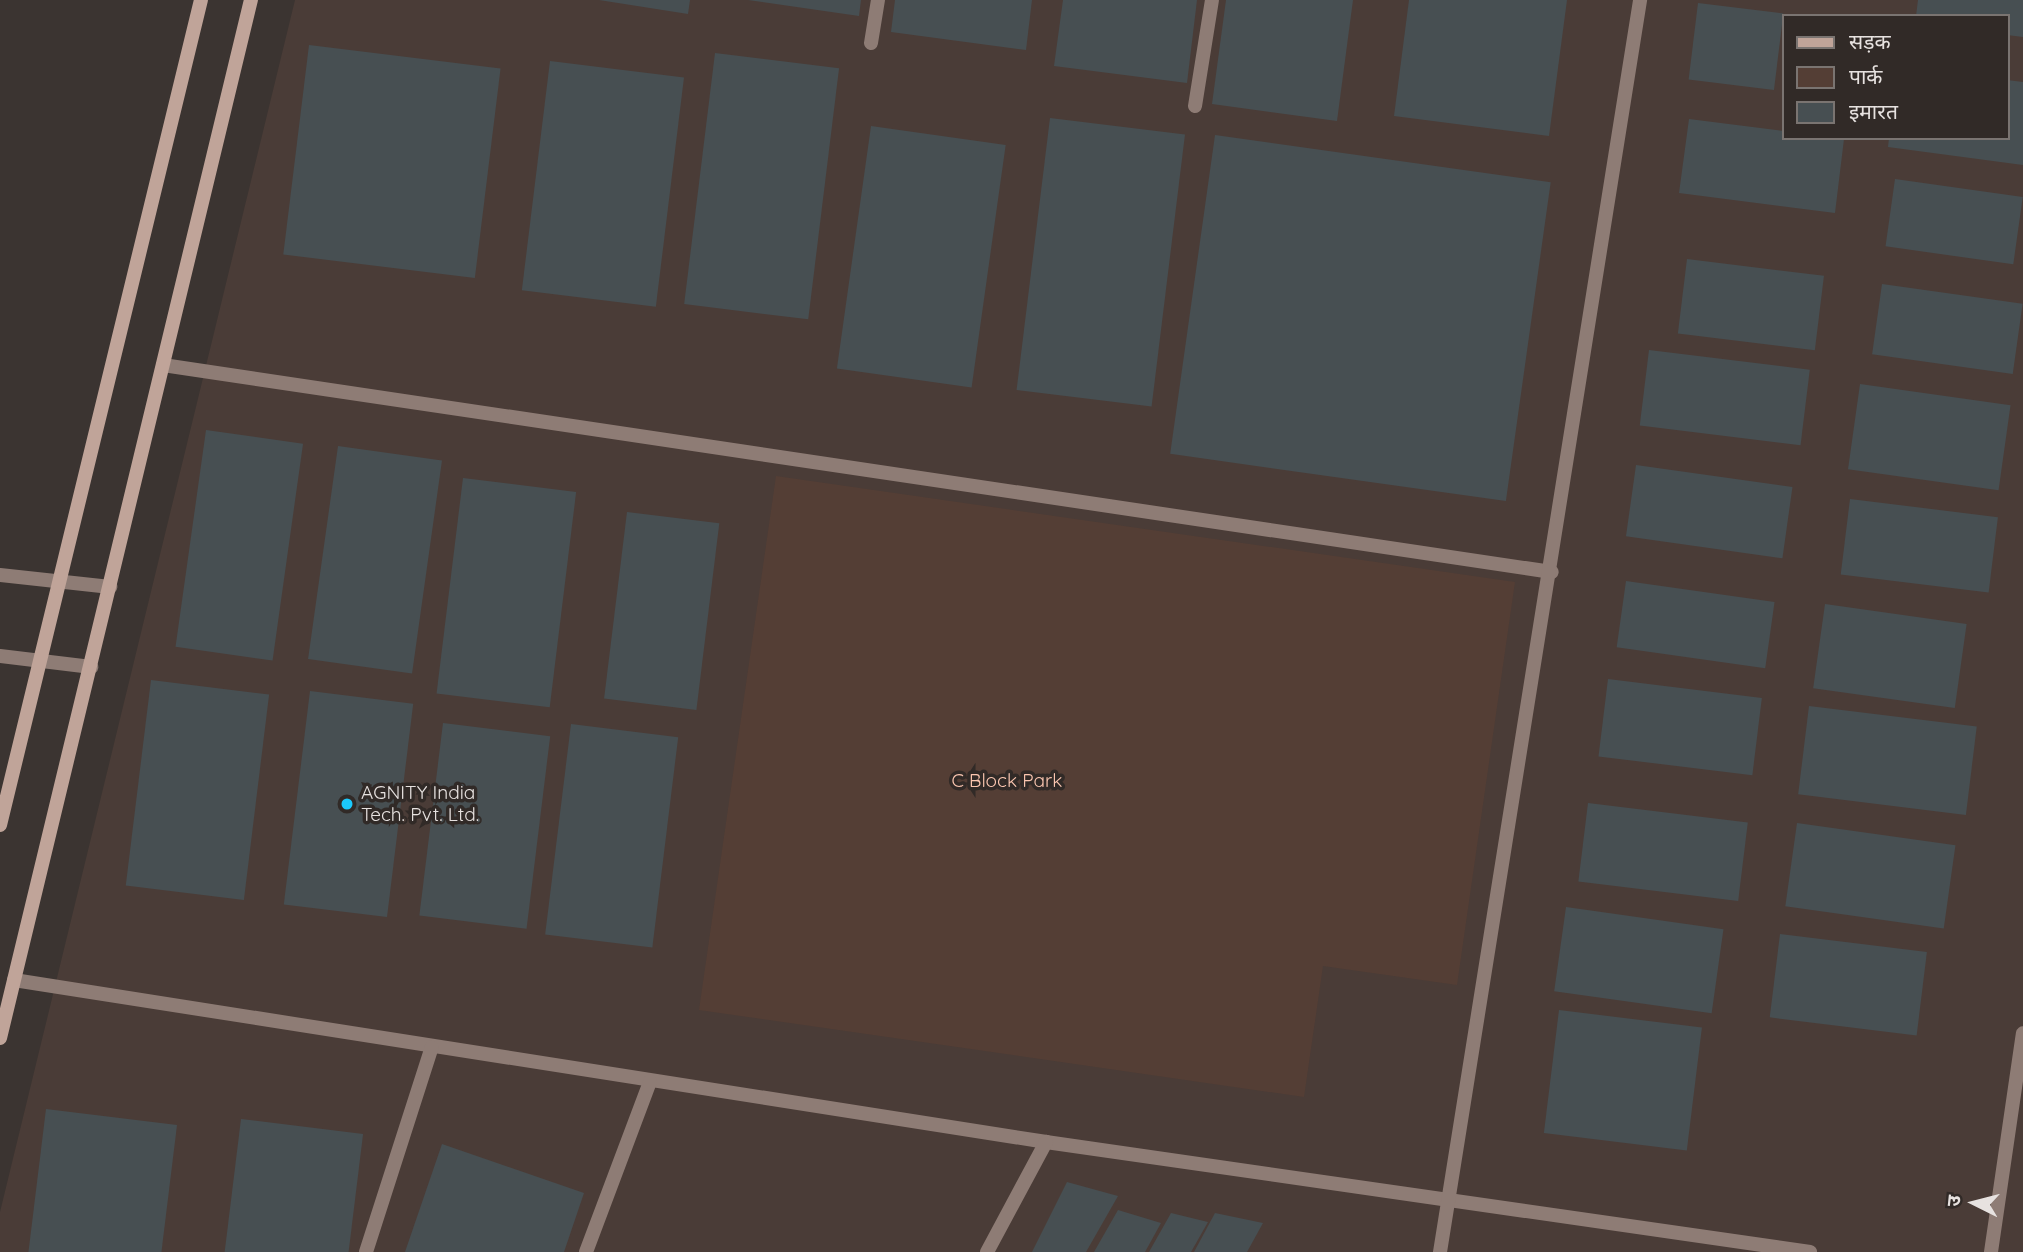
<!DOCTYPE html>
<html>
<head>
<meta charset="utf-8">
<style>
	body { margin:0 }
	#map { position:relative; width:2023px; height:1252px; overflow:hidden; background:#3b3431; font-family:Quicksand,"Noto Sans Devanagari",sans-serif }
	div>[style] { position:absolute }
	.built>* { inset:0; background:#4a3c37 }
	.green>* { inset:0; background:#543e35 }
	.building>* { inset:0; background:#474f52; transform-origin:0 0 }
	.lane>* { height:14px; margin:-7px; padding:0 7px; transform-origin:7px; border-radius:7px; background:#8e7c75 }
	.street>* { height:14px; margin:-7px; padding:0 7px; transform-origin:7px; border-radius:7px; background:#8e7c75 }
	.secondary>* { height:14px; margin:-7px; padding:0 7px; transform-origin:7px; border-radius:7px; background:#c0a499 }
	.dots>* { width:19px; height:19px; translate:-50% -50%; box-sizing:border-box; border:4px solid #312a27; border-radius:50% }
	span { translate:-50% -50%; white-space:nowrap; text-align:center; line-height:1.15; -webkit-text-stroke:7px #312a27; paint-order:stroke }
	.park-label { font-size:19px; color:#fbc6b0 }
	.poi-label { font-size:19px; color:#e7e2e0 }
	.left { translate:0 -50%; text-align:left }
	.legend { position:absolute; left:1782px; top:14px; width:228px; height:126px; box-sizing:border-box; background:#312a27; border:2px solid #7a7471; margin:0; padding:9px 12px; list-style:none; font-size:21px; color:#e7e2e0 }
	.legend li { display:flex; align-items:center; gap:14px; height:35px }
	.legend b { width:35px; border:2px solid #7a7471 }
	.north { position:absolute; left:1939px; top:1168px; width:70px; height:70px; -webkit-text-stroke:5px #312a27; paint-order:stroke; rotate:276deg; font-size:19px; font-weight:700; line-height:28px; text-align:center; color:#e7e2e0 }
	.north::after { content:''; display:block; margin:auto; width:24px; height:32px; background:#e7e2e0; clip-path:polygon(50% 0,100% 100%,50% 72%,0 100%) }
</style>
</head>
<body>
<div id="map">
	<div class="built">
		<i style="clip-path:polygon(evenodd,295px 0,2023px 0,2023px 1252px,0 1252px,0 1212px,295px 0,1783px 16px,2007px 16px,2007px 138px,1783px 138px,1783px 16px)"></i>
	</div>
	<div class="green">
		<i style="clip-path:polygon(776px 476px,1515px 582px,1457px 985px,1323px 966px,1304px 1097px,699px 1010px)"></i>
	</div>
	<div class="building">
		<i style="clip-path:polygon(599px 0,690px 0,688px 14px)"></i>
		<i style="clip-path:polygon(748px 0,861px 0,859px 16px)"></i>
		<i style="clip-path:polygon(895px 0,1032px 0,1026px 50px,891px 32px)"></i>
		<i style="clip-path:polygon(1063px 0,1197px 0,1187px 83px,1054px 66px)"></i>
		<i style="clip-path:polygon(1226px 0,1353px 0,1337px 121px,1212px 104px)"></i>
		<i style="clip-path:polygon(1409px 0,1567px 0,1549px 136px,1394px 116px)"></i>
		<i style="clip-path:polygon(1918px 0,2023px 0,2023px 37px,2007px 35px,2007px 16px,1916px 16px)"></i>
		<i style="left:1698px;top:3px;width:86px;height:77px;rotate:7deg"></i>
		<i style="left:309px;top:45px;width:193px;height:211px;rotate:7deg"></i>
		<i style="left:715px;top:53px;width:125px;height:253px;rotate:7deg"></i>
		<i style="left:550px;top:61px;width:135px;height:231px;rotate:7deg"></i>
		<i style="clip-path:polygon(2007px 80px,2023px 82px,2023px 165px,1888px 147px,1889px 138px,2007px 138px)"></i>
		<i style="left:1050px;top:118px;width:136px;height:274px;rotate:7deg"></i>
		<i style="clip-path:polygon(1689px 119px,1783px 131px,1783px 138px,1844px 139px,1835px 213px,1679px 193px)"></i>
		<i style="left:871px;top:126px;width:136px;height:245px;rotate:8deg"></i>
		<i style="left:1215px;top:135px;width:339px;height:322px;rotate:8deg"></i>
		<i style="left:1895px;top:179px;width:129px;height:68px;rotate:8deg"></i>
		<i style="left:1687px;top:259px;width:138px;height:75px;rotate:7deg"></i>
		<i style="left:1882px;top:284px;width:142px;height:71px;rotate:8deg"></i>
		<i style="left:1649px;top:350px;width:162px;height:76px;rotate:7deg"></i>
		<i style="left:1860px;top:384px;width:152px;height:86px;rotate:8deg"></i>
		<i style="left:206px;top:430px;width:98px;height:219px;rotate:8deg"></i>
		<i style="left:338px;top:446px;width:105px;height:215px;rotate:8deg"></i>
		<i style="left:1636px;top:465px;width:158px;height:72px;rotate:8deg"></i>
		<i style="left:463px;top:478px;width:114px;height:217px;rotate:7deg"></i>
		<i style="left:1850px;top:499px;width:149px;height:76px;rotate:7deg"></i>
		<i style="left:627px;top:512px;width:93px;height:188px;rotate:7deg"></i>
		<i style="left:1626px;top:581px;width:150px;height:67px;rotate:8deg"></i>
		<i style="left:1825px;top:604px;width:143px;height:85px;rotate:8deg"></i>
		<i style="left:1608px;top:679px;width:155px;height:78px;rotate:7deg"></i>
		<i style="left:151px;top:680px;width:119px;height:207px;rotate:7deg"></i>
		<i style="left:310px;top:691px;width:104px;height:215px;rotate:7deg"></i>
		<i style="left:1809px;top:706px;width:169px;height:89px;rotate:7deg"></i>
		<i style="left:443px;top:723px;width:108px;height:194px;rotate:7deg"></i>
		<i style="left:571px;top:724px;width:108px;height:212px;rotate:7deg"></i>
		<i style="left:1588px;top:803px;width:161px;height:79px;rotate:7deg"></i>
		<i style="left:1797px;top:823px;width:160px;height:84px;rotate:8deg"></i>
		<i style="left:1566px;top:907px;width:159px;height:85px;rotate:8deg"></i>
		<i style="left:1780px;top:934px;width:148px;height:84px;rotate:7deg"></i>
		<i style="left:1559px;top:1010px;width:144px;height:124px;rotate:7deg"></i>
		<i style="left:46px;top:1109px;width:132px;height:144px;rotate:7deg"></i>
		<i style="left:241px;top:1119px;width:123px;height:134px;rotate:7deg"></i>
		<i style="clip-path:polygon(442px 1144px,584px 1193px,564px 1252px,405px 1252px)"></i>
		<i style="clip-path:polygon(1067px 1182px,1118px 1196px,1086px 1252px,1032px 1252px)"></i>
		<i style="clip-path:polygon(1118px 1210px,1161px 1223px,1145px 1252px,1094px 1252px)"></i>
		<i style="clip-path:polygon(1171px 1213px,1208px 1222px,1191px 1252px,1149px 1252px)"></i>
		<i style="clip-path:polygon(1215px 1213px,1263px 1223px,1247px 1252px,1194px 1252px)"></i>
	</div>
	<div class="lane">
		<i style="left:871px;top:43px;width:44px;rotate:-80.8deg"></i>
		<i style="left:1195px;top:106px;width:107px;rotate:-80.9deg"></i>
		<i style="left:163px;top:365px;width:1404px;rotate:8.48deg"></i>
		<i style="left:14px;top:980px;width:1045px;rotate:8.92deg"></i>
		<i style="left:1046px;top:1142px;width:772px;rotate:8.19deg"></i>
		<i style="left:366px;top:1252px;width:215px;rotate:-72.2deg"></i>
		<i style="left:586px;top:1252px;width:182px;rotate:-69.4deg"></i>
		<i style="left:987px;top:1252px;width:125px;rotate:-61.8deg"></i>
		<i style="left:1991px;top:1252px;width:221px;rotate:-81.7deg"></i>
	</div>
	<div class="street">
		<i style="left:0;top:575px;width:111px;rotate:6.2deg"></i>
		<i style="left:0;top:656px;width:92px;rotate:6.9deg"></i>
		<i style="left:1440px;top:1252px;width:1268px;rotate:-80.92deg"></i>
	</div>
	<div class="secondary">
		<i style="left:0;top:825px;width:849px;rotate:-76.31deg"></i>
		<i style="left:0;top:1038px;width:1068px;rotate:-76.41deg"></i>
	</div>
	<div class="dots">
		<i style="left:347px;top:804px;background:#1bc9fc"></i>
	</div>
	<div class="park-label">
		<span style="left:1007px;top:781px">C Block Park</span>
	</div>
	<div class="poi-label">
		<span class="left" style="left:361px;top:804px">AGNITY India<br>Tech. Pvt. Ltd.</span>
	</div>
	<ul class="legend">
	<li><b style="height:9px;background:#c0a499"></b>सड़क</li>
	<li><b style="height:19px;background:#543e35"></b>पार्क</li>
	<li><b style="height:19px;background:#474f52"></b>इमारत</li>
	</ul>
	<div class="north">उ</div>
</div>
</body>
</html>
